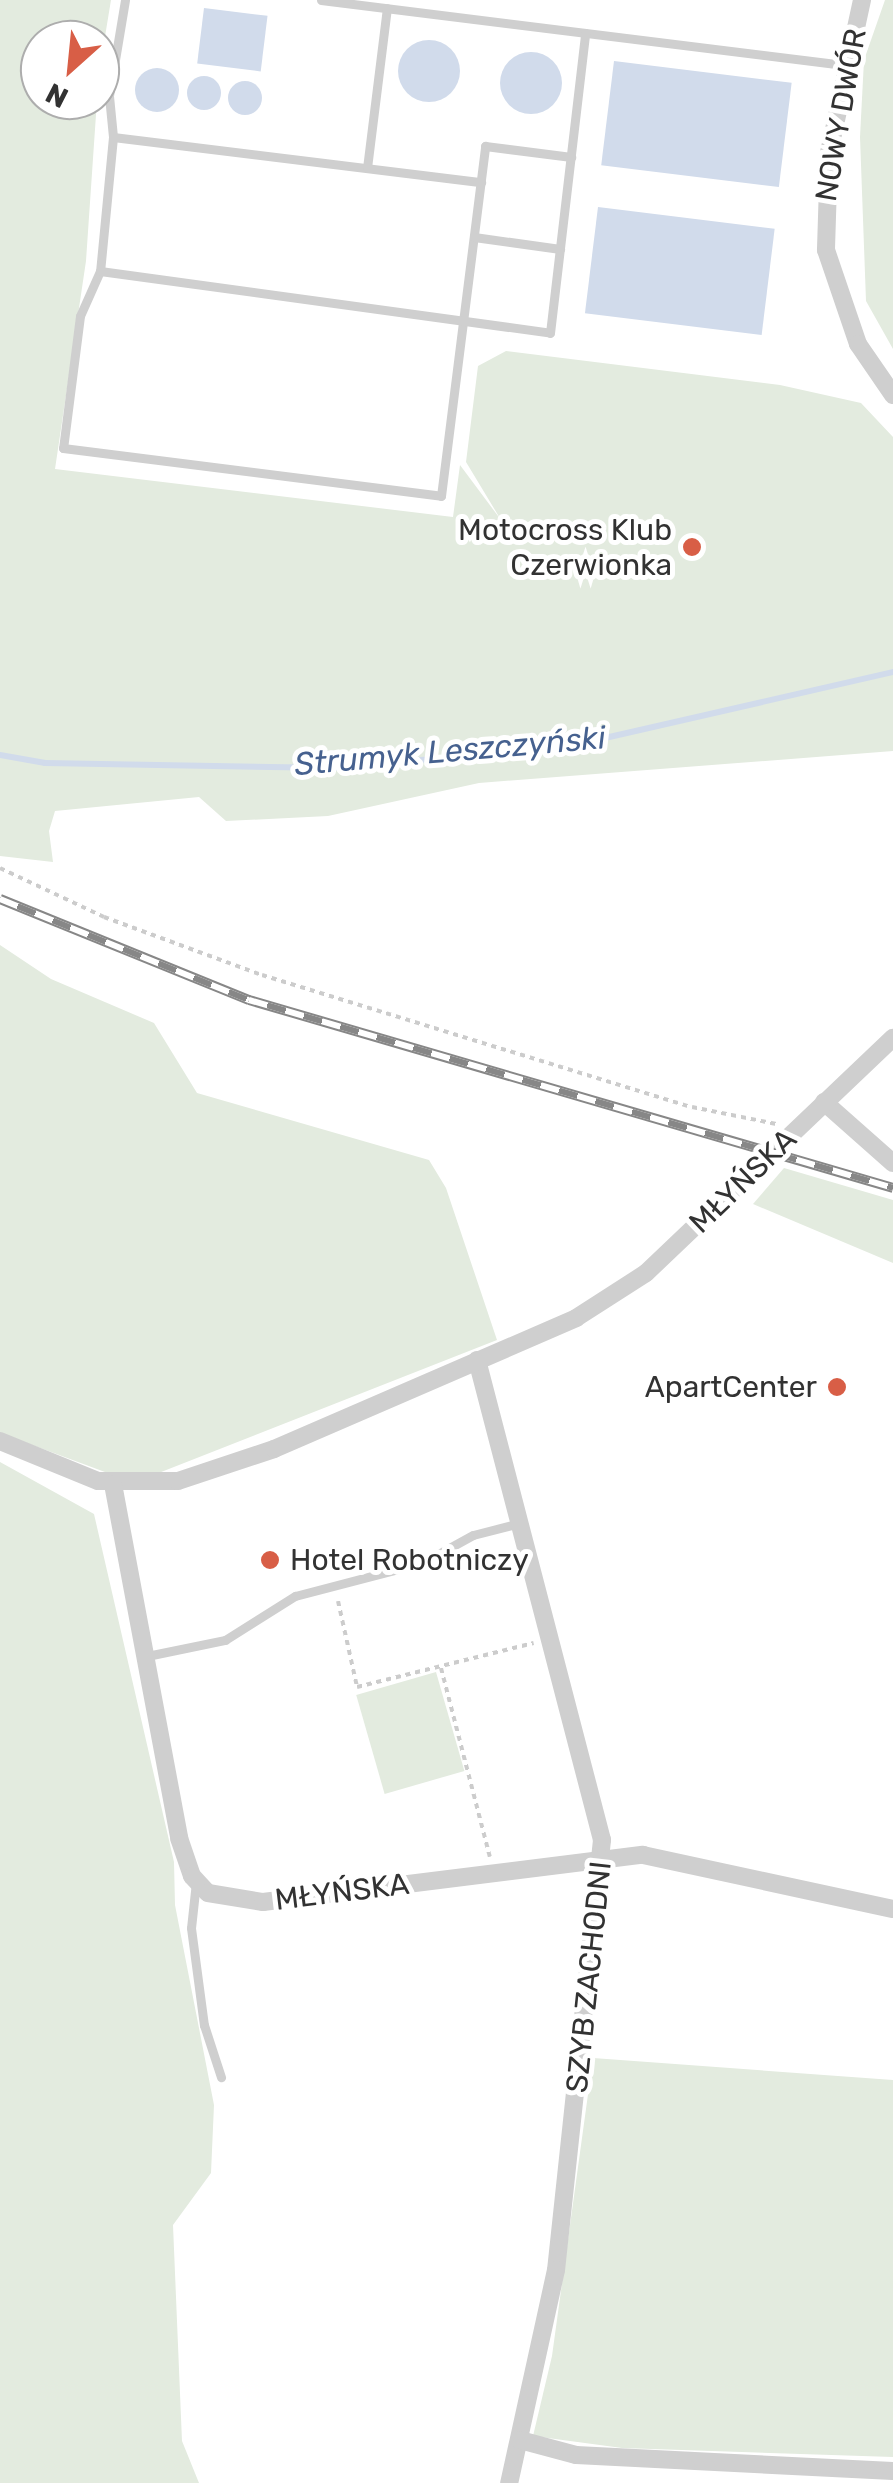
<!DOCTYPE html>
<html>
<head>
<meta charset="utf-8">
<style>
	body { margin:0 }
	#map { position:relative; width:893px; height:2483px; overflow:hidden; background:#fff; font-family:Rubik,sans-serif }
	div>[style] { position:absolute }
	.green>* { inset:0; background:#e3ebdf; transform-origin:0 0 }
	.water>* { inset:0; background:#d1dbeb; transform-origin:0 0 }
	.round { border-radius:50% }
	.stream>* { height:6px; margin:-3px; padding:0 3px; transform-origin:3px; border-radius:3px; background:#d1dbeb }
	.path>* { height:4px; margin-top:-2px; transform-origin:0; background:repeating-linear-gradient(90deg,#ccc 0 5px,transparent 0 10px) }
	.lane>* { height:9px; margin:-4.5px; padding:0 4.5px; transform-origin:4.5px; border-radius:4.5px; background:#cfcfcf }
	.street>* { height:18px; margin:-9px; padding:0 9px; transform-origin:9px; border-radius:9px; background:#cfcfcf }
	.rail>* { height:10px; margin-top:-5px; transform-origin:0; background:repeating-linear-gradient(90deg,#fff 0 19px,#878787 0 38px); box-sizing:border-box; border-block:2px solid #878787 }
	.dots>* { width:28px; height:28px; translate:-50% -50%; box-sizing:border-box; border:5px solid #fff; border-radius:50% }
	span { translate:-50% -50%; white-space:nowrap; text-align:center; line-height:1.15; -webkit-text-stroke:10px #fff; paint-order:stroke }
	.street-label { font-size:30px; color:#323232 }
	.poi-label { font-size:30px; color:#323232 }
	.right { translate:-100% -50%; text-align:right }
	.left { translate:0 -50%; text-align:left }
	.water-label { font-size:32px; color:#46618f; font-style:italic }
	.north { position:absolute; left:20px; top:20px; width:100px; height:100px; box-sizing:border-box; background:#fff; border:2px solid #adadad; border-radius:50%; rotate:207deg; font-size:28px; font-weight:700; line-height:40px; text-align:center; color:#323232 }
	.north::after { content:''; display:block; margin:auto; width:35px; height:45px; background:#d85e46; clip-path:polygon(50% 0,100% 100%,50% 72%,0 100%) }
</style>
</head>
<body>
<div id="map">
	<div class="green">
		<i style="clip-path:polygon(0 0,111px 0,100px 67px,100px 40px,40px 40px,40px 100px,97px 100px,86px 261px,55px 469px,453px 517px,460px 465px,501px 520px,466px 462px,478px 366px,506px 351px,780px 385px,861px 403px,893px 437px,893px 751px,479px 783px,328px 816px,226px 821px,199px 797px,55px 811px,49px 831px,53px 862px,0 856px)"></i>
		<i style="clip-path:polygon(885px 0,893px 0,893px 349px,866px 301px,860px 137px,864px 60px)"></i>
		<i style="clip-path:polygon(0 945px,51px 979px,154px 1023px,197px 1093px,429px 1160px,446px 1188px,497px 1340px,151px 1476px,113px 1475px,0 1433px)"></i>
		<i style="clip-path:polygon(784px 1168px,893px 1200px,893px 1263px,753px 1204px)"></i>
		<i style="clip-path:polygon(0 1462px,94px 1514px,174px 1862px,175px 1905px,214px 2105px,211px 2173px,173px 2225px,182px 2441px,199px 2483px,0 2483px)"></i>
		<i style="left:436px;top:1672px;width:103px;height:83px;rotate:74deg"></i>
		<i style="clip-path:polygon(593px 2058px,893px 2080px,893px 2457px,622px 2448px,533px 2436px,552px 2356px)"></i>
	</div>
	<div class="water">
		<i style="left:204px;top:8px;width:64px;height:56px;rotate:7deg"></i>
		<i class="round" style="left:398px;top:40px;width:62px;height:62px"></i>
		<i class="round" style="left:500px;top:52px;width:62px;height:62px"></i>
		<i style="left:614px;top:61px;width:179px;height:105px;rotate:7deg"></i>
		<i class="round" style="left:135px;top:68px;width:44px;height:44px"></i>
		<i class="round" style="left:187px;top:76px;width:34px;height:34px"></i>
		<i class="round" style="left:228px;top:81px;width:34px;height:34px"></i>
		<i style="left:598px;top:207px;width:178px;height:107px;rotate:7deg"></i>
	</div>
	<div class="stream">
		<i style="left:0;top:755px;width:46px;rotate:10.1deg"></i>
		<i style="left:45px;top:763px;width:290px;rotate:1deg"></i>
		<i style="left:335px;top:768px;width:236px;rotate:-5.3deg"></i>
		<i style="left:570px;top:746px;width:331px;rotate:-12.9deg"></i>
	</div>
	<div class="path">
		<i style="left:0;top:868px;width:115px;rotate:25.2deg"></i>
		<i style="left:104px;top:917px;width:168px;rotate:20.2deg"></i>
		<i style="left:262px;top:975px;width:450px;rotate:17.1deg"></i>
		<i style="left:692px;top:1107px;width:86px;rotate:11.4deg"></i>
		<i style="left:338px;top:1601px;width:88px;rotate:77.5deg"></i>
		<i style="left:357px;top:1687px;width:182px;rotate:-14deg"></i>
		<i style="left:441px;top:1668px;width:195px;rotate:75.5deg"></i>
	</div>
	<div class="lane">
		<i style="left:125px;top:0;width:97px;rotate:99.5deg"></i>
		<i style="left:109px;top:96px;width:41px;rotate:84.4deg"></i>
		<i style="left:113px;top:137px;width:135px;rotate:95.5deg"></i>
		<i style="left:100px;top:271px;width:49px;rotate:114deg"></i>
		<i style="left:80px;top:316px;width:133px;rotate:97.3deg"></i>
		<i style="left:63px;top:448px;width:381px;rotate:7.2deg"></i>
		<i style="left:441px;top:496px;width:353px;rotate:-82.8deg"></i>
		<i style="left:485px;top:146px;width:87px;rotate:7.3deg"></i>
		<i style="left:321px;top:0;width:527px;rotate:7.08deg"></i>
		<i style="left:113px;top:137px;width:371px;rotate:7deg"></i>
		<i style="left:367px;top:168px;width:161px;rotate:-82.9deg"></i>
		<i style="left:474px;top:237px;width:87px;rotate:7.9deg"></i>
		<i style="left:100px;top:271px;width:454px;rotate:7.8deg"></i>
		<i style="left:550px;top:333px;width:302px;rotate:-83.3deg"></i>
		<i style="left:147px;top:1656px;width:80px;rotate:-11.6deg"></i>
		<i style="left:225px;top:1640px;width:83px;rotate:-32.2deg"></i>
		<i style="left:295px;top:1596px;width:131px;rotate:-14.6deg"></i>
		<i style="left:422px;top:1563px;width:58px;rotate:-28.8deg"></i>
		<i style="left:473px;top:1535px;width:44px;rotate:-14.3deg"></i>
		<i style="left:196px;top:1882px;width:46px;rotate:96.2deg"></i>
		<i style="left:191px;top:1928px;width:98px;rotate:82.4deg"></i>
		<i style="left:204px;top:2025px;width:55px;rotate:71.9deg"></i>
	</div>
	<div class="street">
		<i style="left:862px;top:0;width:157px;rotate:102.2deg"></i>
		<i style="left:829px;top:153px;width:97px;rotate:91.8deg"></i>
		<i style="left:826px;top:250px;width:99px;rotate:71.2deg"></i>
		<i style="left:858px;top:344px;width:62px;rotate:55.5deg"></i>
		<i style="left:824px;top:1102px;width:92px;rotate:41.5deg"></i>
		<i style="left:477px;top:1360px;width:496px;rotate:75.4deg"></i>
		<i style="left:602px;top:1840px;width:432px;rotate:96.1deg"></i>
		<i style="left:556px;top:2270px;width:218px;rotate:102.4deg"></i>
		<i style="left:0;top:1441px;width:106px;rotate:22.2deg"></i>
		<i style="left:98px;top:1481px;width:80px"></i>
		<i style="left:178px;top:1481px;width:101px;rotate:-18.4deg"></i>
		<i style="left:274px;top:1449px;width:329px;rotate:-23.4deg"></i>
		<i style="left:576px;top:1318px;width:83px;rotate:-32.7deg"></i>
		<i style="left:646px;top:1273px;width:341px;rotate:-43.6deg"></i>
		<i style="left:113px;top:1484px;width:360px;rotate:79.4deg"></i>
		<i style="left:179px;top:1838px;width:40px;rotate:71.1deg"></i>
		<i style="left:192px;top:1876px;width:23px;rotate:47deg"></i>
		<i style="left:208px;top:1893px;width:56px;rotate:9.3deg"></i>
		<i style="left:263px;top:1902px;width:383px;rotate:-7.1deg"></i>
		<i style="left:643px;top:1855px;width:256px;rotate:12.2deg"></i>
		<i style="left:520px;top:2440px;width:58px;rotate:15deg"></i>
		<i style="left:576px;top:2455px;width:317px;rotate:2.9deg"></i>
	</div>
	<div class="rail">
		<i style="left:0;top:899px;width:269px;rotate:22.1deg"></i>
		<i style="left:249px;top:1000px;width:671px;rotate:16.27deg"></i>
	</div>
	<div class="dots">
		<i style="left:692px;top:547px;background:#d85e46"></i>
		<i style="left:837px;top:1387px;background:#d85e46"></i>
		<i style="left:270px;top:1560px;background:#d85e46"></i>
	</div>
	<div class="street-label">
		<span style="left:841px;top:115px;rotate:-80deg">NOWY DWÓR</span>
		<span style="left:743px;top:1181px;rotate:-44deg">MŁYŃSKA</span>
		<span style="left:342px;top:1892px;rotate:-7deg">MŁYŃSKA</span>
		<span style="left:589px;top:1977px;rotate:-84deg">SZYB ZACHODNI</span>
	</div>
	<div class="poi-label">
		<span class="right" style="left:672px;top:547px">Motocross Klub<br>Czerwionka</span>
		<span class="right" style="left:817px;top:1387px">ApartCenter</span>
		<span class="left" style="left:290px;top:1560px">Hotel Robotniczy</span>
	</div>
	<div class="water-label">
		<span style="left:450px;top:751px;rotate:-5deg">Strumyk Leszczyński</span>
	</div>
	<div class="north">N</div>
</div>
</body>
</html>
